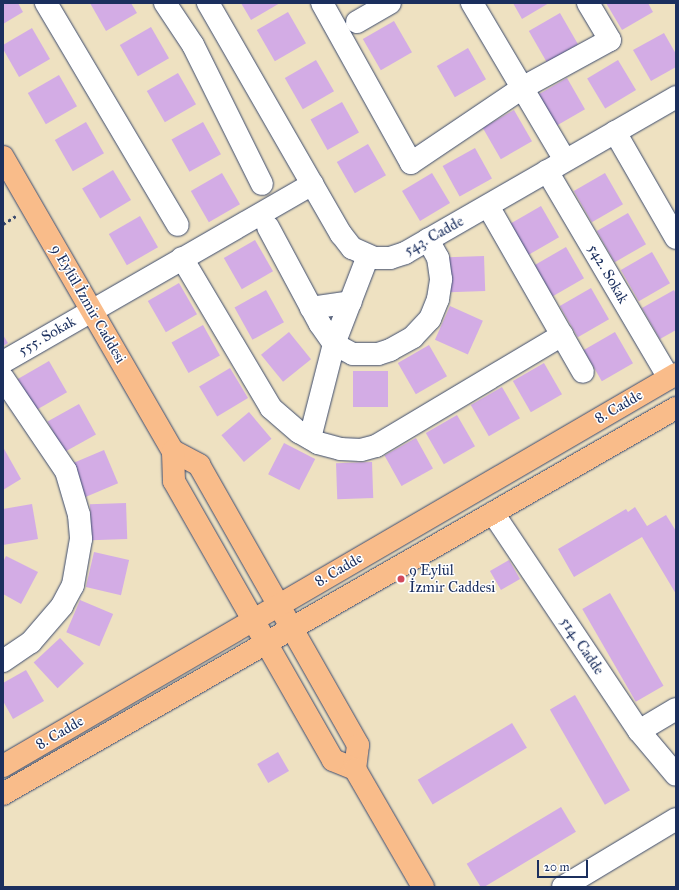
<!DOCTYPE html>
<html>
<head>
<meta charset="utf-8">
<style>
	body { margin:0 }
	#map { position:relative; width:679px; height:890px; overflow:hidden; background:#eee1c1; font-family:"IM FELL Great Primer",serif }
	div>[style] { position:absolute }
	.building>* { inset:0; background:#d3ace5; transform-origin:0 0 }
	.path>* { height:2.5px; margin-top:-1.25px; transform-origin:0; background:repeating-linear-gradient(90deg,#3b4a6d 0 3px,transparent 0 6px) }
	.roads { filter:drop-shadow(0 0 1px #3b4a6d) drop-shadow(0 0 1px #3b4a6d) }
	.minor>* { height:22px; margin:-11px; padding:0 11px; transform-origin:11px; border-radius:11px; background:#fff }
	.major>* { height:22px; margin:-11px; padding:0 11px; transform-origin:11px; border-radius:11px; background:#f9bc8a }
	.dots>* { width:11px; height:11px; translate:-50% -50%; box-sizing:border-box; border:2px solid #fff; border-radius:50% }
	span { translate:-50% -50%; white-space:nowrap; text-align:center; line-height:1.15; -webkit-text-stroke:3px #fff; paint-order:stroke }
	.street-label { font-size:15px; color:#1b2f5e }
	.poi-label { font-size:15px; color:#1b2f5e }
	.left { translate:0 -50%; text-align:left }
	.frame { position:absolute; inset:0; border:4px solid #1b2f5e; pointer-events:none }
	.scale { position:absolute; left:537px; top:860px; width:51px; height:18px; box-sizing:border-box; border:2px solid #1b2f5e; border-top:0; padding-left:5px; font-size:12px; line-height:14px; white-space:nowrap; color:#1b2f5e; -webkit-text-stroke:3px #fff; paint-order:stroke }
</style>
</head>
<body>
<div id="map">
	<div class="building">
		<i style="clip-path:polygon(3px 3px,18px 3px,23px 12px,3px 24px)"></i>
		<i style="clip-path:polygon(90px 3px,131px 3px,137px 13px,106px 31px)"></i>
		<i style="clip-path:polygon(241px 3px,280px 3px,251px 20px)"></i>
		<i style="clip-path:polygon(513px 3px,549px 3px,522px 19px)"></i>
		<i style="clip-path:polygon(606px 3px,648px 3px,653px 12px,622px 30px)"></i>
		<i style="left:288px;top:12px;width:36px;height:36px;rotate:60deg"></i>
		<i style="left:560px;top:13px;width:36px;height:36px;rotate:60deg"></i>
		<i style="left:394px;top:21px;width:36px;height:36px;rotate:60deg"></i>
		<i style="left:151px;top:27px;width:36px;height:36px;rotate:60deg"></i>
		<i style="clip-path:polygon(32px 28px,50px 59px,19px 77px,3px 49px,3px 45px)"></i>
		<i style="clip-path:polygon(664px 33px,676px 54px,676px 67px,651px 81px,633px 50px)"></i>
		<i style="left:468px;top:48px;width:36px;height:36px;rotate:60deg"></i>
		<i style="left:316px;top:60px;width:36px;height:36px;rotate:60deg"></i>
		<i style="left:618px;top:60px;width:35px;height:36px;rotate:59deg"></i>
		<i style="left:178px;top:73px;width:36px;height:36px;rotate:60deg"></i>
		<i style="left:59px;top:75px;width:36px;height:36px;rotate:60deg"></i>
		<i style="left:567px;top:78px;width:36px;height:36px;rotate:60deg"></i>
		<i style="left:342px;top:102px;width:35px;height:36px;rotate:61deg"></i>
		<i style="left:514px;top:110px;width:36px;height:36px;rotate:60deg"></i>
		<i style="left:86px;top:122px;width:36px;height:36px;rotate:60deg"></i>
		<i style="left:203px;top:122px;width:37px;height:36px;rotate:61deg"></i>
		<i style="left:368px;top:144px;width:36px;height:36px;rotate:60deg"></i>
		<i style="left:475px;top:148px;width:35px;height:37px;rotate:61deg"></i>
		<i style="left:113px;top:170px;width:35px;height:36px;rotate:59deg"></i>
		<i style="left:222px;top:173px;width:36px;height:36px;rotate:60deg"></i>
		<i style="left:432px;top:173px;width:35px;height:35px;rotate:59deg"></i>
		<i style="left:605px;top:173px;width:36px;height:36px;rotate:60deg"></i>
		<i style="left:541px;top:206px;width:36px;height:36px;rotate:60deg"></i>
		<i style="left:628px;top:213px;width:36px;height:36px;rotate:60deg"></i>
		<i style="left:140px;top:216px;width:36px;height:36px;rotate:60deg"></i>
		<i style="left:255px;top:240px;width:36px;height:36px;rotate:60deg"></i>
		<i style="left:566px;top:247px;width:36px;height:36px;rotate:60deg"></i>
		<i style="left:652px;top:252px;width:36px;height:36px;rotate:60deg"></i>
		<i style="left:484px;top:256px;width:35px;height:36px;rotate:88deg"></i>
		<i style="left:179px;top:283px;width:36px;height:36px;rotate:60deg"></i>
		<i style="left:591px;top:288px;width:36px;height:36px;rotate:60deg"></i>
		<i style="left:266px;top:290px;width:37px;height:36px;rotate:61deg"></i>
		<i style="clip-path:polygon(674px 290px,676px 294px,676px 330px,660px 339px,642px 308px)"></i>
		<i style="left:450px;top:306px;width:36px;height:37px;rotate:24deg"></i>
		<i style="left:203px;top:325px;width:35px;height:36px;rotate:61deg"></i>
		<i style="left:289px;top:332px;width:35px;height:36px;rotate:51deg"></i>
		<i style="left:615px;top:332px;width:36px;height:36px;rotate:60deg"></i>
		<i style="clip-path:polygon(3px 335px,8px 343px,3px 346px)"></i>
		<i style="left:429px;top:345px;width:36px;height:36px;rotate:60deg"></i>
		<i style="left:49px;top:361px;width:36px;height:36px;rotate:60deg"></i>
		<i style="left:544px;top:363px;width:36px;height:36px;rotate:60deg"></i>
		<i style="left:230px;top:368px;width:35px;height:36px;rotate:59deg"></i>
		<i style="left:353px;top:371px;width:35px;height:36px"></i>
		<i style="left:502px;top:387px;width:36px;height:36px;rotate:60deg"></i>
		<i style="left:79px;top:404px;width:35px;height:36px;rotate:61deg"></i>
		<i style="left:249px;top:412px;width:35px;height:36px;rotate:50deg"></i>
		<i style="left:457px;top:415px;width:36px;height:36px;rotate:60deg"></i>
		<i style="left:416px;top:438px;width:35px;height:36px;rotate:61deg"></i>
		<i style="left:284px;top:443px;width:35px;height:35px;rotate:27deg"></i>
		<i style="clip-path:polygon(3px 447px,21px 479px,3px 490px)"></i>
		<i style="left:104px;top:450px;width:36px;height:36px;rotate:67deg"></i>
		<i style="left:372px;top:462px;width:36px;height:36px;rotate:88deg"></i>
		<i style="left:126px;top:503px;width:36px;height:36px;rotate:88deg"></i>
		<i style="clip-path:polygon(32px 504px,38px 539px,3px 545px,3px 509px)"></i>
		<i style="clip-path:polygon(635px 507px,647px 526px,666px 515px,676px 531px,676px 594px,642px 537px,574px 577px,558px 549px,626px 509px,628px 512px)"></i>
		<i style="left:94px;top:552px;width:36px;height:36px;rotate:13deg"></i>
		<i style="clip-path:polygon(6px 556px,38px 572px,21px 604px,3px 594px,3px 562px)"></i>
		<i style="left:509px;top:560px;width:22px;height:22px;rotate:60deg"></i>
		<i style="left:610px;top:593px;width:107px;height:32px;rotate:60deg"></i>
		<i style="left:80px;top:600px;width:36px;height:35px;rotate:23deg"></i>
		<i style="left:60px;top:638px;width:35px;height:36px;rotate:47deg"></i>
		<i style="clip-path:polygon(26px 670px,44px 701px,13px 719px,3px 701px,3px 683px)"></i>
		<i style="left:575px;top:695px;width:110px;height:29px;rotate:60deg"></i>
		<i style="left:512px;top:723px;width:29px;height:110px;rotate:59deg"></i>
		<i style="left:278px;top:752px;width:22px;height:24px;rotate:60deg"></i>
		<i style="left:561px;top:807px;width:29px;height:110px;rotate:59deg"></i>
	</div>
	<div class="path">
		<i style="left:3px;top:224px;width:15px;rotate:-32deg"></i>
	</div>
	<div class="roads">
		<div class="minor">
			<i style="left:46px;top:3px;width:258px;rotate:59.3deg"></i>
			<i style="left:165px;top:3px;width:50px;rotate:56.3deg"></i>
			<i style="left:193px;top:45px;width:155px;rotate:63.6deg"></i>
			<i style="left:208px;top:3px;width:267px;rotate:60.1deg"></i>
			<i style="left:341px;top:234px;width:18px;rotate:52deg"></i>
			<i style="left:352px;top:248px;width:24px;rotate:24deg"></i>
			<i style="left:374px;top:258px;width:16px"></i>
			<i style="left:390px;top:258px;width:16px;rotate:-18deg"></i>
			<i style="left:405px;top:253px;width:313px;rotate:-29.9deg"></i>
			<i style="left:322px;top:3px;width:183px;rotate:60.9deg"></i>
			<i style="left:411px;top:163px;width:134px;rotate:-34deg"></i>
			<i style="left:522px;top:88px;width:100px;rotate:-28.6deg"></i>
			<i style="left:610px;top:40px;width:43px;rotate:-120.7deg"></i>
			<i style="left:472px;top:3px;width:182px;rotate:59.4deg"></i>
			<i style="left:357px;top:22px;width:38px;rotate:-30deg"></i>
			<i style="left:615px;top:132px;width:122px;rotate:60.1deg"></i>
			<i style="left:547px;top:171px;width:240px;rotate:59.5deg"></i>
			<i style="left:488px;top:206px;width:191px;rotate:60.2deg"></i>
			<i style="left:268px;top:227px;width:110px;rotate:61.8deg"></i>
			<i style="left:320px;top:324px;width:24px;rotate:55deg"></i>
			<i style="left:334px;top:344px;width:21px;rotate:28deg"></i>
			<i style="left:353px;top:354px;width:25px"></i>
			<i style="left:378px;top:354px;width:13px;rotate:-18deg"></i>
			<i style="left:390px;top:350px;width:26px;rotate:-29deg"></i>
			<i style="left:413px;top:337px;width:25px;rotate:-47deg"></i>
			<i style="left:430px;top:319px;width:22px;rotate:-68deg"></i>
			<i style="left:438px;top:299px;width:20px;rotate:-81deg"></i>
			<i style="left:441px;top:279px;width:21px;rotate:-98deg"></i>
			<i style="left:438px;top:258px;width:21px;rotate:-119deg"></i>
			<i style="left:182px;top:258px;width:174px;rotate:59.3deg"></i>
			<i style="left:271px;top:408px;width:37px;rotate:41deg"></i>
			<i style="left:299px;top:432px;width:22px;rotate:30deg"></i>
			<i style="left:318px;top:443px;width:23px;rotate:15deg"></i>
			<i style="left:340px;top:449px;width:21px;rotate:3deg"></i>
			<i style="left:361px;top:450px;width:16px;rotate:-15deg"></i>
			<i style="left:376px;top:446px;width:217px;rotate:-30.8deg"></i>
			<i style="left:311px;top:308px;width:40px;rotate:-8.5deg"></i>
			<i style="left:3px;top:362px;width:357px;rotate:-29.9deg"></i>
			<i style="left:3px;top:378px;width:112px;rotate:55.9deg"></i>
			<i style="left:66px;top:471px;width:46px;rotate:73.5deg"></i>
			<i style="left:79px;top:515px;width:24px;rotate:85deg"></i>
			<i style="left:81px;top:539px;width:47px;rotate:99.9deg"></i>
			<i style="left:73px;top:585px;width:24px;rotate:118deg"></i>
			<i style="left:62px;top:606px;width:48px;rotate:130.7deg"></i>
			<i style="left:31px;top:642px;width:34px;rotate:146deg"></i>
			<i style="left:310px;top:438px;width:97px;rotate:-75.7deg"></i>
			<i style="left:334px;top:344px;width:94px;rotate:-68.9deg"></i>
			<i style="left:493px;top:513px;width:262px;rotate:56.2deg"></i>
			<i style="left:639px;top:731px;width:57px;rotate:49.9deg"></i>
			<i style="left:639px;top:731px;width:43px;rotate:-30.7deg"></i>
			<i style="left:563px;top:887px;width:132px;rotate:-31deg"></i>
		</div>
		<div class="major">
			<i style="left:3px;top:157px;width:340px;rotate:60deg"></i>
			<i style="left:173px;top:451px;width:30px;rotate:28deg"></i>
			<i style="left:199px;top:465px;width:322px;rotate:60.4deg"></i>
			<i style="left:358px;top:745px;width:24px;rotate:97deg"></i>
			<i style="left:355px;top:769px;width:24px;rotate:-158deg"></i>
			<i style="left:333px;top:760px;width:321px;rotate:-119.7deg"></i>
			<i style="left:174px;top:481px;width:30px;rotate:-92deg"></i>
			<i style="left:3px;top:766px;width:779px;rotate:-30.22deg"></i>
			<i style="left:355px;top:769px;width:136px;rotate:60deg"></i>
			<i style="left:3px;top:794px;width:776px;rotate:-29.84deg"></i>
		</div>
	</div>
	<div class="dots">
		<i style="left:401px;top:579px;background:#d1495b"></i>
	</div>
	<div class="street-label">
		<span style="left:434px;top:236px;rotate:-29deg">543. Cadde</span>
		<span style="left:608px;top:274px;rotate:60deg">542. Sokak</span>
		<span style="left:88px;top:304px;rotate:60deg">9 Eylül İzmir Caddesi</span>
		<span style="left:47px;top:336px;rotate:-30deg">555. Sokak</span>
		<span style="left:619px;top:407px;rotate:-30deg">8. Cadde</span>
		<span style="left:339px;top:570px;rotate:-30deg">8. Cadde</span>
		<span style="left:582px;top:646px;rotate:56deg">514. Cadde</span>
		<span style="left:60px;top:733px;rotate:-30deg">8. Cadde</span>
	</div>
	<div class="poi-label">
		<span class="left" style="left:409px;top:579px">9 Eylül<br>İzmir Caddesi</span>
	</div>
	<div class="frame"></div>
	<div class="scale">20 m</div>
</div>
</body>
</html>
